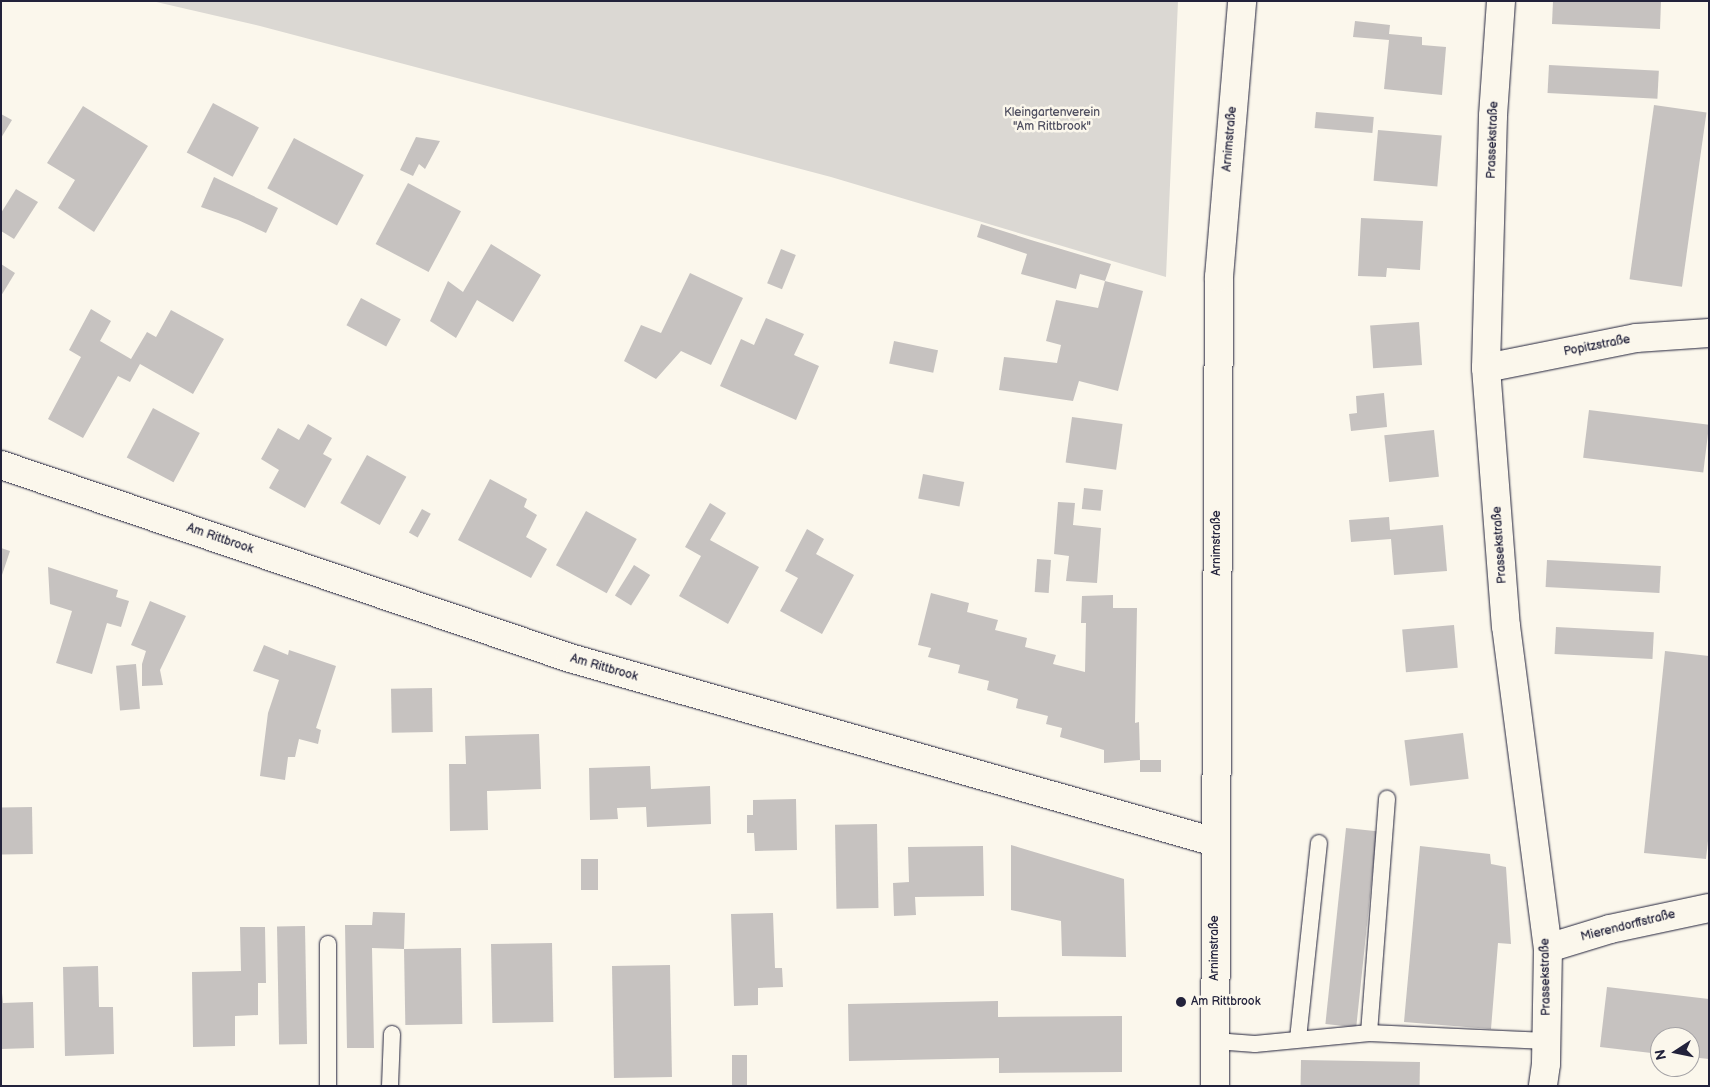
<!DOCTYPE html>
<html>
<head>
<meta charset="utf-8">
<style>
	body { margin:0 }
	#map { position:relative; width:1710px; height:1087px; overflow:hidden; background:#fbf7ec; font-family:"Balsamiq Sans",sans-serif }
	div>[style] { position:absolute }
	.green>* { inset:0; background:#dbd8d3 }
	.building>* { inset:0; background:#c6c2c0; transform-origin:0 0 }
	.roads { filter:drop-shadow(0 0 1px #22223b) drop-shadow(0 0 1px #22223b) }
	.lane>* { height:16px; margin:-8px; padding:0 8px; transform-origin:8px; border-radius:8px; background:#fbf7ec }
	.street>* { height:28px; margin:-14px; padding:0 14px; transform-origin:14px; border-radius:14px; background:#fbf7ec }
	.secondary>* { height:28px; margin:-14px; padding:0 14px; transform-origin:14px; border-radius:14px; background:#fbf7ec }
	.dots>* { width:14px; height:14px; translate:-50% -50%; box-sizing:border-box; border:2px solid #fbf7ec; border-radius:50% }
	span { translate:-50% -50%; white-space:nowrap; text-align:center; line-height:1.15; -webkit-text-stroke:5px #fbf7ec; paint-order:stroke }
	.park-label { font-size:12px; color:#505061 }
	.street-label { font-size:12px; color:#22223b }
	.poi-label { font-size:12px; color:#22223b }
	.left { translate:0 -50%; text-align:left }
	.frame { position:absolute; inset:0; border:2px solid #22223b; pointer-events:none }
	.north { position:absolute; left:1650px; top:1027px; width:50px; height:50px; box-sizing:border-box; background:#fbf7ec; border:1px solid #a4a2a5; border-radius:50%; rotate:259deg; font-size:14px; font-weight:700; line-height:20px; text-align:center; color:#22223b }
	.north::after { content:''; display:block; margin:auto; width:18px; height:22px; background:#22223b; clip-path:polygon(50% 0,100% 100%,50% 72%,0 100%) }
</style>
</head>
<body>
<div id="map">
	<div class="green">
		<i style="clip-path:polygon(152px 1px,1178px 1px,1166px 277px,831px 177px,260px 26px)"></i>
	</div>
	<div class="building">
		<i style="clip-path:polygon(1553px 1px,1661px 1px,1660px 29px,1552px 24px)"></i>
		<i style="clip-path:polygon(1355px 21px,1390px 25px,1389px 34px,1422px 37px,1422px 45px,1446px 47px,1442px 95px,1384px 89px,1389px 40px,1353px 37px)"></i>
		<i style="left:1549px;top:65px;width:110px;height:28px;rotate:3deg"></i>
		<i style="left:213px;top:103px;width:52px;height:56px;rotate:28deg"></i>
		<i style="left:1654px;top:105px;width:53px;height:176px;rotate:8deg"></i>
		<i style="clip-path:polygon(83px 106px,148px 146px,94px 232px,58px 208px,75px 180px,47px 163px)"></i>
		<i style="left:1316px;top:112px;width:58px;height:16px;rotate:5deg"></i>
		<i style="clip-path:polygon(1px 114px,12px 120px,1px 138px)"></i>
		<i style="left:1378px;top:130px;width:64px;height:51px;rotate:5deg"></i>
		<i style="clip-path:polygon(416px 137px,440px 141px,425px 169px,419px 164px,413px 176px,400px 170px)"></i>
		<i style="left:294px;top:138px;width:79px;height:57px;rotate:28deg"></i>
		<i style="clip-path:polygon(214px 177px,278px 208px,266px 233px,238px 220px,201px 207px)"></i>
		<i style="left:408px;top:183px;width:60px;height:69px;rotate:28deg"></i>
		<i style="clip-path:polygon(16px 189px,38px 202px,14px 239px,1px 231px,1px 213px)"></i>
		<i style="clip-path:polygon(1361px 218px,1423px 221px,1420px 270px,1387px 268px,1386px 277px,1358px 276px)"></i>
		<i style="clip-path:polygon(981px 224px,1031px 240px,1111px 264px,1105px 281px,1080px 274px,1076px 289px,1021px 274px,1027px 254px,977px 237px)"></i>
		<i style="clip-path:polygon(491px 244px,541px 275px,513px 322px,477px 300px,456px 338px,430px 321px,448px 281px,463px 292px)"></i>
		<i style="left:781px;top:249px;width:16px;height:37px;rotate:22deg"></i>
		<i style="clip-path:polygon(1px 264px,15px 273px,1px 296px)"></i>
		<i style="clip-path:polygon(690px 273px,743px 298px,711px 365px,681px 351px,656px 379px,624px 361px,641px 325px,661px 333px)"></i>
		<i style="clip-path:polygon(1105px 281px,1143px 291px,1118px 391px,1079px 381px,1073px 401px,999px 390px,1004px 357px,1057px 363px,1061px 345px,1046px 341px,1056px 300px,1098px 308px)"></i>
		<i style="left:361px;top:298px;width:45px;height:31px;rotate:28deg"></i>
		<i style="clip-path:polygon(91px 309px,111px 321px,100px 341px,131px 359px,147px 332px,156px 337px,171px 310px,224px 339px,193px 394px,140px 364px,130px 382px,118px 376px,83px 438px,48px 419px,81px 357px,69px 350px)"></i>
		<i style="clip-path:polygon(766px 318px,804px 334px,794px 355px,819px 366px,796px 420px,720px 386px,741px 339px,754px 345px)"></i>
		<i style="left:1419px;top:322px;width:43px;height:49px;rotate:86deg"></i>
		<i style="left:894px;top:341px;width:45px;height:23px;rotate:12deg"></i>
		<i style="clip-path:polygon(1384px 393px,1387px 427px,1351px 431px,1349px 414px,1357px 413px,1356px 396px)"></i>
		<i style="left:153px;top:408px;width:53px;height:56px;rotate:28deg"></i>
		<i style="left:1589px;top:410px;width:121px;height:48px;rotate:7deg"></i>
		<i style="left:1072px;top:417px;width:51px;height:46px;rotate:8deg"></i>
		<i style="clip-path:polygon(308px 424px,332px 438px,323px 454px,332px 459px,305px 508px,269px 488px,279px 470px,261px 459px,278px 428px,299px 440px)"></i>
		<i style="left:1434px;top:430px;width:47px;height:50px;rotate:84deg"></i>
		<i style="left:367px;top:455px;width:45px;height:55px;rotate:29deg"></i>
		<i style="left:923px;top:474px;width:42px;height:25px;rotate:11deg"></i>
		<i style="clip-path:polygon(490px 479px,527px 499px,524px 507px,537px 515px,526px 537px,547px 549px,531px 578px,458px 540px)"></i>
		<i style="left:1084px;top:488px;width:19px;height:21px;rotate:6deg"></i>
		<i style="clip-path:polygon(1058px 502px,1075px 503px,1073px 525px,1101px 528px,1097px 583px,1066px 581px,1069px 556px,1054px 554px)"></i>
		<i style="clip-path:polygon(710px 503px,726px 513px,710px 540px,759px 567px,728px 624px,679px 596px,701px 556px,685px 547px)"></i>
		<i style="left:422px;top:509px;width:10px;height:27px;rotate:29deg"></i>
		<i style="left:586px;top:511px;width:58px;height:62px;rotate:29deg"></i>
		<i style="clip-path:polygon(1389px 517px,1390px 530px,1443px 525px,1447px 571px,1394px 575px,1391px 539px,1351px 542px,1349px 520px)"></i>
		<i style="clip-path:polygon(807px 529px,824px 539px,816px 554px,854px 575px,822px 634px,780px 611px,798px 578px,785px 571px)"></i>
		<i style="clip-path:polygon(1px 548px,10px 551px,2px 575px,1px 575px)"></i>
		<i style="left:1037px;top:559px;width:14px;height:33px;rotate:4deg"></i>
		<i style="left:1547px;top:560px;width:114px;height:27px;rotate:3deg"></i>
		<i style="left:634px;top:565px;width:19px;height:36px;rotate:32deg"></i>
		<i style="clip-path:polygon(48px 567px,118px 590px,116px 597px,129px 601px,121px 627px,107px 623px,92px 674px,56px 663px,72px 611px,50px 604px)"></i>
		<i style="clip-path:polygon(931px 593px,969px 603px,967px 612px,998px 620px,995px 630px,1027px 638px,1025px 647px,1056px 655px,1053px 664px,1085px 672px,1086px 623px,1081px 623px,1082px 596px,1113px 595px,1113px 608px,1137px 608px,1135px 723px,1139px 722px,1140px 760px,1104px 763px,1104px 750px,1060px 737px,1062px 728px,1046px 724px,1048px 716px,1016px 708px,1018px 699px,987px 690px,989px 681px,958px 673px,960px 665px,928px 657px,931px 648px,918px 645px)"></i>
		<i style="clip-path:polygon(150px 601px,186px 616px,160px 670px,163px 685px,142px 686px,142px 664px,146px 651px,131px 645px)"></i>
		<i style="left:1454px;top:625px;width:43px;height:52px;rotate:85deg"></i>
		<i style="left:1556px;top:627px;width:98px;height:27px;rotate:3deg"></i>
		<i style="clip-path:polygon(264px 645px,288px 655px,289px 650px,336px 666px,316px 728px,321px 730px,318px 744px,299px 739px,295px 757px,288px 757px,285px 780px,260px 776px,268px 713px,279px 680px,253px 671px)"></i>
		<i style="clip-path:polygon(1665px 651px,1709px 656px,1709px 832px,1706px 859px,1644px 853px)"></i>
		<i style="left:136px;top:664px;width:45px;height:20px;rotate:85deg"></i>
		<i style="left:432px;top:688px;width:44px;height:41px;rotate:89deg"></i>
		<i style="left:1463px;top:733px;width:46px;height:59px;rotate:83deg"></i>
		<i style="clip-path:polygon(539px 734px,541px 789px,487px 791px,488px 830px,450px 831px,449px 764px,466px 764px,465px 736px)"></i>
		<i style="left:1140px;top:760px;width:21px;height:12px"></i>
		<i style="clip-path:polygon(650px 766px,651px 789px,710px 786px,711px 824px,647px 827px,646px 807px,617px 808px,618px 819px,590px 820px,589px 768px)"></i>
		<i style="clip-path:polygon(796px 799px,797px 850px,755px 851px,754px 833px,747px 833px,747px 815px,753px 815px,753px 800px)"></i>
		<i style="left:32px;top:807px;width:47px;height:31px;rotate:89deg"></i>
		<i style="left:877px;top:824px;width:84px;height:42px;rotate:89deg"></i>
		<i style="left:1346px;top:828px;width:31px;height:197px;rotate:6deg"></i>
		<i style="clip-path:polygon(1011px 845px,1124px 879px,1126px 957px,1062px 956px,1061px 921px,1011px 910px)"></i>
		<i style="clip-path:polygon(983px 846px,984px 896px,915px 897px,916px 915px,894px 916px,893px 883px,909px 882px,908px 847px)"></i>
		<i style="clip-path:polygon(1420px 846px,1490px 854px,1491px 864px,1506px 867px,1511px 944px,1498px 943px,1491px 1029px,1404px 1022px)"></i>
		<i style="left:581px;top:859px;width:17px;height:31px"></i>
		<i style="clip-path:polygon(373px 912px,405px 913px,404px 949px,372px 948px,374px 1048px,347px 1048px,345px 925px,372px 925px)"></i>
		<i style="clip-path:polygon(773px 913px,775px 968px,782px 968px,783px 987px,758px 988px,758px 1005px,734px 1006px,731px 914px)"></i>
		<i style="left:305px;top:926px;width:118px;height:28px;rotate:89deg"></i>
		<i style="clip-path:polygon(240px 927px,265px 927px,266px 983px,258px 983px,258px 1015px,235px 1016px,235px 1046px,193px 1047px,192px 972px,241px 971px)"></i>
		<i style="left:552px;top:943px;width:79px;height:61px;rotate:89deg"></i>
		<i style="left:461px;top:948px;width:76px;height:57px;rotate:89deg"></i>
		<i style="left:670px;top:965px;width:112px;height:58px;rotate:89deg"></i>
		<i style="clip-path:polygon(98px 966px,99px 1007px,113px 1007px,114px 1054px,65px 1056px,63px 967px)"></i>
		<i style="clip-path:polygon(1px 983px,3px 1003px,33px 1002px,34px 1048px,1px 1049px)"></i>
		<i style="clip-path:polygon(1607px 987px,1709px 999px,1709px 1059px,1690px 1057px,1690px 1037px,1660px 1037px,1660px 1054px,1600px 1047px)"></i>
		<i style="clip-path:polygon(998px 1001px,998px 1017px,1122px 1016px,1122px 1072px,999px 1073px,999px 1058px,849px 1061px,848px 1004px)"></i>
		<i style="left:732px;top:1055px;width:15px;height:31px"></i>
		<i style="left:1301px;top:1060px;width:119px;height:26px;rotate:1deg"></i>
	</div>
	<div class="roads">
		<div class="lane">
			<i style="left:1369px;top:1033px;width:235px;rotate:-85.6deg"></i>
			<i style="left:1298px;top:1039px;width:197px;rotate:-83.9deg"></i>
			<i style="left:1215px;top:1041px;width:40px;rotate:4.3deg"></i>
			<i style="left:1255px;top:1044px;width:115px;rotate:-5.5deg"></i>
			<i style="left:1369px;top:1033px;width:178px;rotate:2.6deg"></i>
			<i style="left:328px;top:1086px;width:142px;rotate:-90deg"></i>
			<i style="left:390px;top:1086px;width:52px;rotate:-87.8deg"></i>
		</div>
		<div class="street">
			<i style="left:1501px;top:1px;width:115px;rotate:94deg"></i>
			<i style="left:1493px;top:116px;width:252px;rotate:91.6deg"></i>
			<i style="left:1486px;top:368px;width:259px;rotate:85.6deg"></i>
			<i style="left:1506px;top:626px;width:325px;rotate:82.6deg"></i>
			<i style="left:1548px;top:948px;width:116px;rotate:91deg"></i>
			<i style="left:1546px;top:1064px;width:22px;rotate:98deg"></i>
			<i style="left:1486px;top:368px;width:153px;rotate:-11.3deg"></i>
			<i style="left:1636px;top:338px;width:73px;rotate:-3.9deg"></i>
			<i style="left:1px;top:465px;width:601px;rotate:18.74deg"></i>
			<i style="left:570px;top:658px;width:671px;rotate:15.92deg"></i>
			<i style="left:1548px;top:948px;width:65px;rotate:-17deg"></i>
			<i style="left:1610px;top:929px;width:101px;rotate:-12deg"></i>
		</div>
		<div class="secondary">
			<i style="left:1215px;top:1086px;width:809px;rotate:-89.72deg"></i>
			<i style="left:1219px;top:277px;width:277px;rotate:-85.2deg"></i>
		</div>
	</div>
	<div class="dots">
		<i style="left:1181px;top:1002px;background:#22223b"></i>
	</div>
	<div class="park-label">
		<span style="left:1052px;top:120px">Kleingartenverein<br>"Am Rittbrook"</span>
	</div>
	<div class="street-label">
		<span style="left:1230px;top:139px;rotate:-85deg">Arnimstraße</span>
		<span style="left:1493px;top:140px;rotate:-88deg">Prassekstraße</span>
		<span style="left:1597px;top:346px;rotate:-11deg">Popitzstraße</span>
		<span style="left:220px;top:539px;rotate:19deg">Am Rittbrook</span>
		<span style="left:1217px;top:543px;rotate:-90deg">Arnimstraße</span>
		<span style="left:1500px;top:545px;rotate:-94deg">Prassekstraße</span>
		<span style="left:604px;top:668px;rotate:16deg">Am Rittbrook</span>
		<span style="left:1628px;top:926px;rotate:-14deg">Mierendorffstraße</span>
		<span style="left:1215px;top:948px;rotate:-90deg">Arnimstraße</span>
		<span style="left:1546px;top:977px;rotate:-91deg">Prassekstraße</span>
	</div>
	<div class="poi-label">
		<span class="left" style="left:1191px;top:1002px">Am Rittbrook</span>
	</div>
	<div class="frame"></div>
	<div class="north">N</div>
</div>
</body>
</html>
